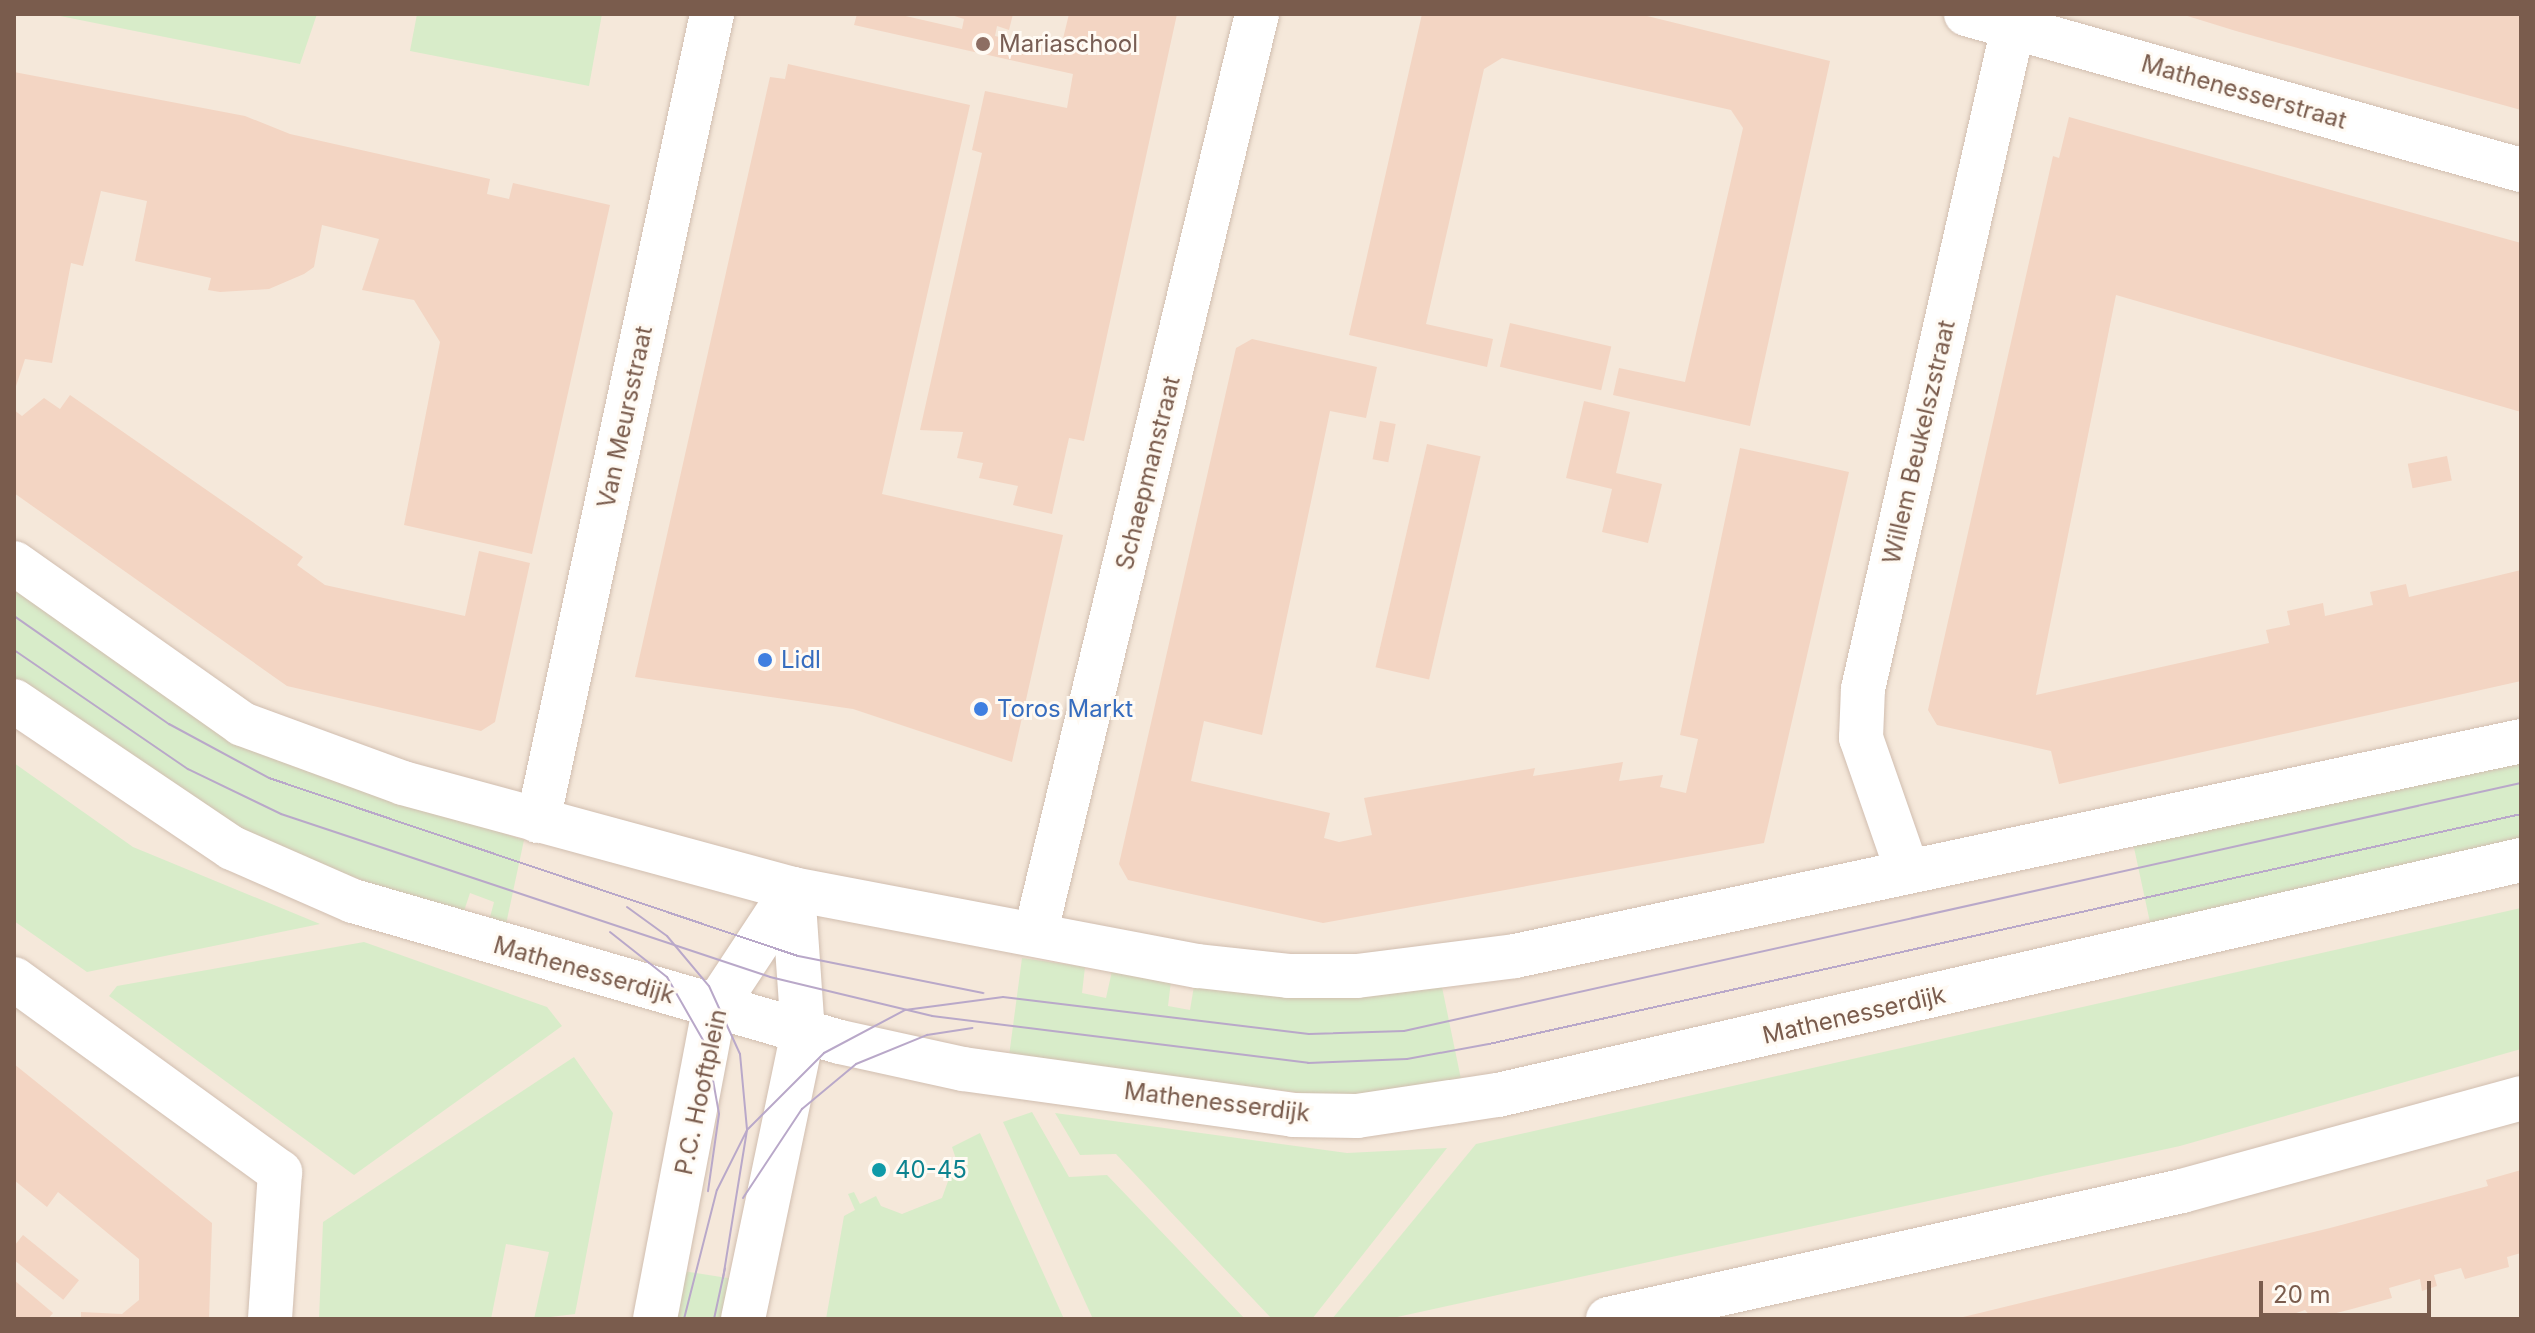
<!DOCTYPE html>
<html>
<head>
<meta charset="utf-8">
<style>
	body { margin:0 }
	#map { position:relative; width:2535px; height:1333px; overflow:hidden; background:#fdf6ec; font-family:Inter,sans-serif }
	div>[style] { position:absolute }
	.residential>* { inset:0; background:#f5e8da; transform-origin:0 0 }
	.green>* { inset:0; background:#d8ecc9 }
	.building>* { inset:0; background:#f3d5c3; transform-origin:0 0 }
	.roads { filter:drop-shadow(0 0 2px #d1beb0) drop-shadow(0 0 2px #d1beb0) }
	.minor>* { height:44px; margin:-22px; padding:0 22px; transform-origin:22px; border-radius:22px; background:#fff }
	.tram>* { height:2px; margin:-1px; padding:0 1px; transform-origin:1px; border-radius:1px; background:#b9a8c9 }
	.dots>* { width:22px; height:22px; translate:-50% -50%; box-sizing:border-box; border:4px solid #fffaf3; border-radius:50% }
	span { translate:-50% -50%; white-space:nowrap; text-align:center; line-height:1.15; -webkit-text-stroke:6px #fffaf3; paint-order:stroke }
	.education-label { font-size:24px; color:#785e54 }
	.left { translate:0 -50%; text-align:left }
	.street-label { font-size:24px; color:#7a5c4d }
	.shop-label { font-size:24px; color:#366cbe }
	.culture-label { font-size:24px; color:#0d838f }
	.frame { position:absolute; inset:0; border:16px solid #7a5c4d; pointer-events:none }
	.scale { position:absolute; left:2259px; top:1281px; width:172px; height:36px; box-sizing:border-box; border:4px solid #7a5c4d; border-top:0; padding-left:10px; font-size:24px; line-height:28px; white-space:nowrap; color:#7a5c4d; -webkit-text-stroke:6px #fffaf3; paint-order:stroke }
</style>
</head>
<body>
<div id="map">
	<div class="residential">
		<i style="left:14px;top:14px;width:2507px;height:1305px"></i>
	</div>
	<div class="green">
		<i style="clip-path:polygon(50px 14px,317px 14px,300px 64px)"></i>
		<i style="clip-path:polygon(417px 14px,602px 14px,589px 86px,410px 51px)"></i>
		<i style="clip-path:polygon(14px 588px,335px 780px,524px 840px,505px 929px,488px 925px,494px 902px,470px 893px,462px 917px,253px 840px,14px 681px)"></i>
		<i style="clip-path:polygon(2521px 761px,2521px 838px,2151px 927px,2133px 843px)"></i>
		<i style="clip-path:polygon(14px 763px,133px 847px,320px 924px,87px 972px,14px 921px)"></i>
		<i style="clip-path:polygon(2521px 908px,2521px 1049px,2180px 1146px,1388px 1319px,1332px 1319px,1476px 1144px)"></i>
		<i style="clip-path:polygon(364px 942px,547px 1007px,562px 1026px,354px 1175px,109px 996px,117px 986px)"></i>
		<i style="clip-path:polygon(1022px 958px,1085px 967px,1082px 993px,1106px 998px,1112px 971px,1171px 981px,1168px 1006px,1190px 1010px,1194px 986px,1330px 996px,1442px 987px,1462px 1084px,1342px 1098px,1009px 1056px)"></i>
		<i style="clip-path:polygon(574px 1057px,613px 1113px,575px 1314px,534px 1319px,549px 1252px,506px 1244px,491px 1319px,319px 1319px,323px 1222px)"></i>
		<i style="clip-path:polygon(1032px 1112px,1069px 1177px,1107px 1175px,1245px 1319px,1093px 1319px,1003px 1122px)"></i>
		<i style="clip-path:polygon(1055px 1113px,1347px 1153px,1447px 1148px,1312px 1319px,1272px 1319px,1116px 1154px,1080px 1155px)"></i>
		<i style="clip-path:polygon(980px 1133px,1064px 1319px,826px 1319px,844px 1216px,855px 1210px,848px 1194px,854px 1192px,860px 1204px,876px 1196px,881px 1206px,902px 1214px,942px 1198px,956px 1159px,952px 1147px)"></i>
		<i style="clip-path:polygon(683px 1271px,734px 1279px,726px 1319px,673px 1319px)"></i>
	</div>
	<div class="building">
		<i style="clip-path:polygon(857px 14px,897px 14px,962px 29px,964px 19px,948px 14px,1013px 14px,1009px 30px,997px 26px,995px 36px,1060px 51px,1069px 14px,1177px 14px,1084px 441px,1069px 438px,1052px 514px,1013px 505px,1018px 486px,979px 478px,983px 463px,957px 458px,963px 432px,920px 430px,982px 153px,972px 150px,985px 91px,1067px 108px,1073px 74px,854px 25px)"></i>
		<i style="clip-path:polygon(1422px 14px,1639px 14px,1830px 61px,1750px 426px,1613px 395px,1619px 368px,1685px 382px,1743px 128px,1731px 110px,1502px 58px,1484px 69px,1426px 324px,1493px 339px,1487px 367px,1349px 335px)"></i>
		<i style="clip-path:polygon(2181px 14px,2521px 14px,2521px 110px,2236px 31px)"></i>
		<i style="clip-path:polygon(788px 64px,970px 105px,882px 494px,1063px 535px,1012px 762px,853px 709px,635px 677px,770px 77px,785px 79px)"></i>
		<i style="clip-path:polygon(14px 72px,245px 116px,290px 134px,490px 179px,487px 194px,509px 199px,513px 183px,610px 205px,532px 554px,404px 525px,440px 342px,414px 300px,362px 290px,379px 239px,322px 225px,314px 267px,304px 274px,269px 289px,220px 292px,208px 290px,211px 278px,135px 261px,147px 201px,101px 191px,83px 266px,71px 263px,52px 363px,25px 359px,14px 392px)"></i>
		<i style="clip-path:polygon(2069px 117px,2521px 243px,2521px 412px,2116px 295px,2036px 695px,2269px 643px,2266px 630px,2290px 625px,2287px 611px,2323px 603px,2325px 616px,2373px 605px,2370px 592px,2406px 584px,2409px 597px,2521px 570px,2521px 681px,2059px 784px,2051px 751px,1937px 725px,1928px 710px,2053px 156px,2059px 158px)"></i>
		<i style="left:1510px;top:323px;width:104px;height:45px;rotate:13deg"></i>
		<i style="clip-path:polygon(1252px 339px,1377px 367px,1366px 418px,1330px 411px,1262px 735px,1204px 721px,1191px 781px,1330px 813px,1324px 838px,1339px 842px,1372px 835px,1364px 798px,1535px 768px,1533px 776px,1623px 762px,1619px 781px,1663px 775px,1660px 787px,1686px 793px,1698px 739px,1680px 735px,1740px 448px,1849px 472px,1764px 843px,1323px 923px,1128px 880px,1119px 864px,1236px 348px)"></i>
		<i style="clip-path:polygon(70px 395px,303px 557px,297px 565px,325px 585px,465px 616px,479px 551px,530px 563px,495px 722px,481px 731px,287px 686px,14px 493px,14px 410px,22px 416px,44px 398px,60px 409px)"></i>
		<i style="clip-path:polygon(1584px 401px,1630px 412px,1616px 473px,1662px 484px,1648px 543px,1602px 532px,1612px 489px,1566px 478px)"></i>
		<i style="left:1380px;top:421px;width:16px;height:39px;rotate:11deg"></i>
		<i style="left:1427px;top:444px;width:55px;height:229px;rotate:13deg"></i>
		<i style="left:2447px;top:456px;width:25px;height:40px;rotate:79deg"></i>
		<i style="clip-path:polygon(14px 1064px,212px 1223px,209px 1319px,81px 1319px,81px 1312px,122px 1314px,139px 1300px,139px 1259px,58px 1192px,47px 1207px,14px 1180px)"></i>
		<i style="clip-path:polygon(2521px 1170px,2521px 1253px,2507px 1257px,2509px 1267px,2465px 1279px,2461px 1268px,2434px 1275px,2437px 1286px,2422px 1291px,2420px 1279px,2389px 1288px,2392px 1298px,2352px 1309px,2313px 1319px,2305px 1310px,2279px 1319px,1955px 1319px,2330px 1228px,2488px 1186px,2486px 1180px)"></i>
		<i style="left:23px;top:1235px;width:72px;height:25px;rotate:39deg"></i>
		<i style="clip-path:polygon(14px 1280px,53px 1313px,48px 1319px,14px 1319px)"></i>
	</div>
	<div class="roads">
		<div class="minor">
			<i style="left:1966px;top:14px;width:577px;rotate:15.7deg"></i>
			<i style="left:14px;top:563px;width:279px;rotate:35.2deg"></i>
			<i style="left:242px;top:724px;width:171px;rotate:20.1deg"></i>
			<i style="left:403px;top:783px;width:404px;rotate:15.2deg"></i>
			<i style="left:793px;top:889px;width:412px;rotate:10.8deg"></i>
			<i style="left:1198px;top:966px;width:91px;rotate:6.3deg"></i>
			<i style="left:1288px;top:976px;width:69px"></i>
			<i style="left:1357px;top:976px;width:159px;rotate:-7.2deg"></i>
			<i style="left:1515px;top:956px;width:1029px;rotate:-12.06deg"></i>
			<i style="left:14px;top:701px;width:263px;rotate:34deg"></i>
			<i style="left:232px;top:848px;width:132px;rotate:23.7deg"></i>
			<i style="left:353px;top:901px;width:507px;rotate:16.15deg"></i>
			<i style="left:840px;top:1042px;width:126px;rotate:12.4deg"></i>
			<i style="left:963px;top:1069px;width:333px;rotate:7.9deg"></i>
			<i style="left:1293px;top:1115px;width:64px;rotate:0.9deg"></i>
			<i style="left:1357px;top:1116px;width:143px;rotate:-8.5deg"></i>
			<i style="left:1498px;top:1095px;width:1050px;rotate:-12.94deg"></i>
			<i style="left:538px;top:821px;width:826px;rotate:-77.83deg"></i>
			<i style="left:1906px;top:867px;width:137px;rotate:-109.2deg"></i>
			<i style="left:1861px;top:738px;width:49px;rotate:-87.7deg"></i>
			<i style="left:1863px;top:689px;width:692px;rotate:-77.23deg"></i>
			<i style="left:1036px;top:931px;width:943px;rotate:-76.45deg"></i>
			<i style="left:14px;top:979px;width:329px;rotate:36deg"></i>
			<i style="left:280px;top:1172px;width:147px;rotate:93.9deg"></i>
			<i style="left:655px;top:1319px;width:316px;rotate:-79.2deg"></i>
			<i style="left:714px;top:1009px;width:144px;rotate:-56.6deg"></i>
			<i style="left:743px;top:1319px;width:292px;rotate:-78.2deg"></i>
			<i style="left:803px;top:1033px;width:144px;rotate:-94deg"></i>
			<i style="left:1608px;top:1319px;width:588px;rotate:-12.57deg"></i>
			<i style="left:2182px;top:1191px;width:352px;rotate:-15.3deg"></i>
		</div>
	</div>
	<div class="tram">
		<i style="left:14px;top:616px;width:189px;rotate:34.9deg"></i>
		<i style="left:169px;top:724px;width:114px;rotate:28.4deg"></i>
		<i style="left:269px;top:778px;width:558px;rotate:18.6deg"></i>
		<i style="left:798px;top:956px;width:189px;rotate:11.3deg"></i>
		<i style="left:14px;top:650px;width:211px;rotate:34.4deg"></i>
		<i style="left:188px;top:769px;width:103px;rotate:25.8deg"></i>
		<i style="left:281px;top:814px;width:515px;rotate:18.43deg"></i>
		<i style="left:770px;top:977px;width:167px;rotate:13.5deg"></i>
		<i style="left:932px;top:1016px;width:379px;rotate:7.1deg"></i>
		<i style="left:1308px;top:1063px;width:99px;rotate:-2.3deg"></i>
		<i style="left:1407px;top:1059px;width:83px;rotate:-10.4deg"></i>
		<i style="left:1489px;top:1044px;width:1057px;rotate:-12.56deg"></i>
		<i style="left:627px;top:907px;width:49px;rotate:35.9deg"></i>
		<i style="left:667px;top:936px;width:65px;rotate:50deg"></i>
		<i style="left:709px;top:986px;width:75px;rotate:65.5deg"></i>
		<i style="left:740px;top:1054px;width:76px;rotate:84.7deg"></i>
		<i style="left:747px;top:1130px;width:150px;rotate:99.2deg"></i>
		<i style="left:610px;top:932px;width:73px;rotate:38.3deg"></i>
		<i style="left:667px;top:977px;width:81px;rotate:60.3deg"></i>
		<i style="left:707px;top:1047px;width:68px;rotate:79.8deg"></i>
		<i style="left:719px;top:1114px;width:78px;rotate:98.1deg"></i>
		<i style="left:743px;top:1198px;width:107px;rotate:-56.5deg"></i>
		<i style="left:802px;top:1109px;width:70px;rotate:-39.8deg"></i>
		<i style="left:856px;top:1064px;width:77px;rotate:-22.2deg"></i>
		<i style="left:927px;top:1035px;width:46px;rotate:-8.8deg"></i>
		<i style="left:684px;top:1319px;width:133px;rotate:-75.7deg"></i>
		<i style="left:717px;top:1190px;width:67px;rotate:-63.4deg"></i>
		<i style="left:747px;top:1130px;width:109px;rotate:-45deg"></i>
		<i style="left:824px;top:1053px;width:92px;rotate:-28deg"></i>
		<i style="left:905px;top:1010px;width:99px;rotate:-7.6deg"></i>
		<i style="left:1003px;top:997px;width:308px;rotate:6.9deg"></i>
		<i style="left:1309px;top:1034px;width:95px;rotate:-1.8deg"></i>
		<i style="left:1404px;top:1031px;width:1144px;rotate:-12.52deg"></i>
		<i style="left:714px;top:1319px;width:52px;rotate:-77.8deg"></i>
	</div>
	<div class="dots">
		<i style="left:983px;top:44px;background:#8d6e63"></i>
		<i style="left:765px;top:660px;background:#3f7fe0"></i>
		<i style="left:981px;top:709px;background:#3f7fe0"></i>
		<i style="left:879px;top:1170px;background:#0f9aa8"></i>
	</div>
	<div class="education-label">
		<span class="left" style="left:999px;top:44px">Mariaschool</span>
	</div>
	<div class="street-label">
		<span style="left:2244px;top:92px;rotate:16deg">Mathenesserstraat</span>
		<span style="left:625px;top:417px;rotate:-78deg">Van Meursstraat</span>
		<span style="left:1919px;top:442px;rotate:-77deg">Willem Beukelszstraat</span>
		<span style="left:1148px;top:473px;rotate:-76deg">Schaepmanstraat</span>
		<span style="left:584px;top:970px;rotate:16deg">Mathenesserdijk</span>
		<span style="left:1854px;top:1015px;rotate:-13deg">Mathenesserdijk</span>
		<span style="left:701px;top:1092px;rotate:-78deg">P.C. Hooftplein</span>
		<span style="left:1217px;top:1102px;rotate:7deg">Mathenesserdijk</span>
	</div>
	<div class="shop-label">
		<span class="left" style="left:781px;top:660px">Lidl</span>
		<span class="left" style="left:997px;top:709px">Toros Markt</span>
	</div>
	<div class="culture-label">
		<span class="left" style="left:895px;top:1170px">40-45</span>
	</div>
	<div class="frame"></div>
	<div class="scale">20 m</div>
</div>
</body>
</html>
